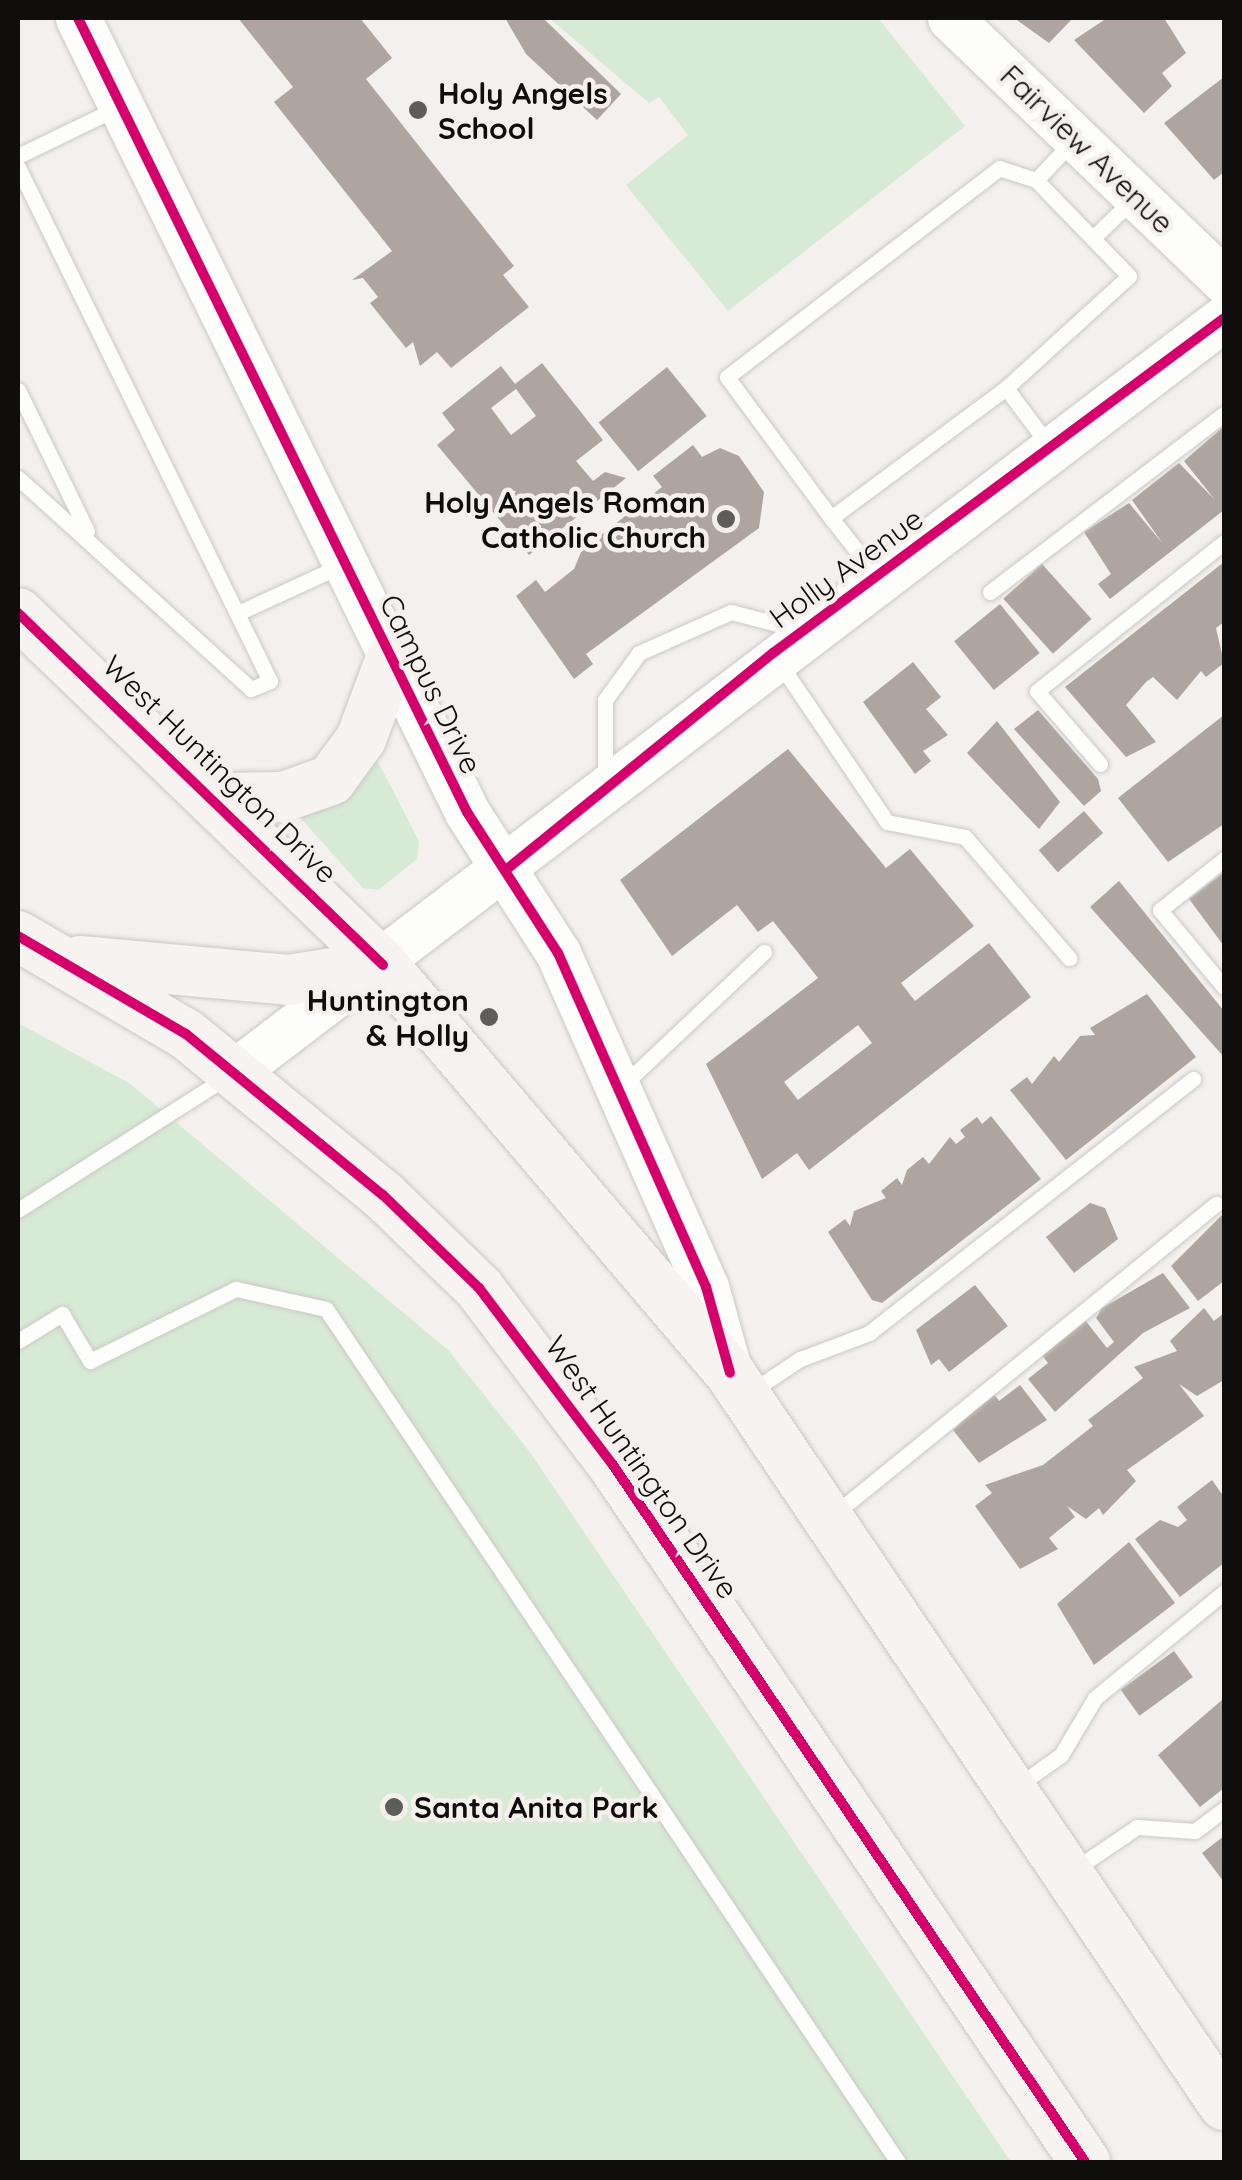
<!DOCTYPE html>
<html>
<head>
<meta charset="utf-8">
<style>
	body { margin:0 }
	#map { position:relative; width:1242px; height:2180px; overflow:hidden; background:#f3f0ed; font-family:Quicksand,sans-serif }
	div>[style] { position:absolute }
	.green>* { inset:0; background:#d7ead5 }
	.building>* { inset:0; background:#afa5a0; transform-origin:0 0 }
	.roads { filter:drop-shadow(0 0 2px #cac8c6) drop-shadow(0 0 2px #cac8c6) }
	.lane>* { height:15px; margin:-7.5px; padding:0 7.5px; transform-origin:7.5px; border-radius:7.5px; background:#fdfdfc }
	.secondary>* { height:45px; margin:-22.5px; padding:0 22.5px; transform-origin:22.5px; border-radius:22.5px; background:#fdfdfc }
	.primary>* { height:50px; margin:-25px; padding:0 25px; transform-origin:25px; border-radius:25px; background:#f6f3f0 }
	.cycleway>* { height:10px; margin:-5px; padding:0 5px; transform-origin:5px; border-radius:5px; background:#d6006c }
	.dots>* { width:28px; height:28px; translate:-50% -50%; box-sizing:border-box; border:5px solid #f5f0eb; border-radius:50% }
	span { translate:-50% -50%; white-space:nowrap; text-align:center; line-height:1.15; -webkit-text-stroke:9px #f5f0eb; paint-order:stroke }
	.poi-label { font-size:30px; color:#0f0e0c; font-weight:700 }
	.left { translate:0 -50%; text-align:left }
	.right { translate:-100% -50%; text-align:right }
	.street-label { font-size:30px; color:#0f0e0c }
	.frame { position:absolute; inset:0; border:20px solid #0f0e0c; pointer-events:none }
</style>
</head>
<body>
<div id="map">
	<div class="green">
		<i style="clip-path:polygon(549px 18px,878px 18px,965px 126px,728px 311px,626px 185px,688px 135px,659px 97px,649px 103px)"></i>
		<i style="clip-path:polygon(376px 758px,419px 841px,417px 859px,378px 890px,363px 888px,297px 814px)"></i>
		<i style="clip-path:polygon(18px 1023px,129px 1083px,448px 1350px,529px 1451px,1011px 2162px,18px 2162px)"></i>
	</div>
	<div class="building">
		<i style="clip-path:polygon(238px 18px,360px 18px,392px 58px,366px 79px,514px 266px,503px 275px,529px 307px,451px 368px,437px 352px,420px 366px,413px 342px,406px 348px,370px 303px,378px 297px,363px 278px,352px 280px,392px 251px,274px 102px,293px 87px)"></i>
		<i style="clip-path:polygon(505px 18px,543px 18px,621px 94px,597px 120px,526px 54px)"></i>
		<i style="clip-path:polygon(1014px 18px,1073px 18px,1049px 43px)"></i>
		<i style="clip-path:polygon(1107px 18px,1164px 18px,1186px 53px,1162px 73px,1172px 86px,1144px 113px,1074px 40px)"></i>
		<i style="clip-path:polygon(1224px 77px,1224px 172px,1214px 180px,1164px 123px)"></i>
		<i style="clip-path:polygon(evenodd,542px 363px,603px 440px,576px 461px,593px 481px,605px 472px,626px 478px,529px 555px,437px 445px,455px 430px,442px 413px,501px 366px,515px 384px,542px 363px,516px 389px,536px 416px,511px 435px,491px 408px,516px 389px)"></i>
		<i style="left:667px;top:367px;width:63px;height:88px;rotate:51deg"></i>
		<i style="clip-path:polygon(1224px 426px,1224px 510px,1110px 599px,1098px 584px,1111px 574px,1084px 532px,1129px 503px,1163px 544px,1132px 500px,1179px 463px,1215px 500px,1184px 461px)"></i>
		<i style="clip-path:polygon(693px 445px,702px 457px,720px 448px,739px 456px,764px 492px,759px 528px,586px 654px,593px 664px,574px 679px,516px 596px,536px 580px,545px 592px,574px 569px,582px 550px,662px 487px,653px 476px)"></i>
		<i style="clip-path:polygon(1224px 562px,1224px 622px,1216px 628px,1224px 663px,1206px 677px,1201px 671px,1177px 700px,1153px 677px,1146px 682px,1126px 705px,1156px 742px,1126px 757px,1065px 687px)"></i>
		<i style="left:1042px;top:564px;width:74px;height:52px;rotate:48deg"></i>
		<i style="left:1000px;top:604px;width:63px;height:59px;rotate:51deg"></i>
		<i style="clip-path:polygon(913px 662px,941px 697px,926px 709px,948px 735px,923px 751px,931px 761px,915px 774px,863px 702px)"></i>
		<i style="clip-path:polygon(1038px 710px,1098px 779px,1101px 791px,1084px 806px,1014px 729px)"></i>
		<i style="clip-path:polygon(1224px 715px,1224px 824px,1168px 862px,1118px 798px)"></i>
		<i style="clip-path:polygon(997px 721px,1060px 802px,1039px 829px,967px 753px)"></i>
		<i style="clip-path:polygon(evenodd,788px 749px,886px 868px,910px 849px,974px 926px,901px 983px,915px 1001px,989px 943px,1031px 997px,809px 1170px,797px 1153px,762px 1179px,706px 1064px,818px 978px,773px 921px,758px 932px,737px 905px,672px 956px,620px 880px,788px 749px,858px 1025px,872px 1043px,798px 1100px,784px 1082px,858px 1025px)"></i>
		<i style="left:1084px;top:811px;width:29px;height:60px;rotate:49deg"></i>
		<i style="clip-path:polygon(1224px 872px,1224px 946px,1189px 899px)"></i>
		<i style="clip-path:polygon(1119px 881px,1224px 1011px,1224px 1057px,1090px 907px)"></i>
		<i style="clip-path:polygon(1147px 994px,1196px 1057px,1066px 1160px,1010px 1090px,1027px 1077px,1032px 1084px,1054px 1056px,1059px 1062px,1080px 1036px,1095px 1035px,1090px 1028px)"></i>
		<i style="clip-path:polygon(991px 1116px,1041px 1179px,882px 1303px,872px 1300px,828px 1232px,845px 1219px,850px 1226px,854px 1211px,886px 1198px,881px 1191px,897px 1178px,902px 1185px,907px 1170px,923px 1157px,929px 1164px,950px 1137px,956px 1144px,965px 1137px,960px 1130px,977px 1117px,982px 1124px)"></i>
		<i style="clip-path:polygon(1090px 1203px,1105px 1208px,1118px 1239px,1074px 1273px,1046px 1237px)"></i>
		<i style="clip-path:polygon(1224px 1213px,1224px 1281px,1198px 1301px,1171px 1266px)"></i>
		<i style="clip-path:polygon(1163px 1273px,1190px 1308px,1143px 1333px,1055px 1412px,1028px 1379px,1048px 1363px,1041px 1354px,1085px 1320px,1107px 1348px,1114px 1342px,1096px 1318px,1102px 1308px)"></i>
		<i style="clip-path:polygon(975px 1285px,1008px 1326px,949px 1372px,939px 1359px,931px 1365px,916px 1330px)"></i>
		<i style="clip-path:polygon(1204px 1308px,1214px 1321px,1224px 1313px,1224px 1380px,1197px 1396px,1179px 1384px,1204px 1416px,1127px 1470px,1136px 1481px,1103px 1515px,1099px 1508px,1086px 1519px,1067px 1506px,1075px 1517px,1049px 1538px,1058px 1549px,1020px 1569px,975px 1506px,992px 1493px,985px 1485px,1043px 1465px,1093px 1426px,1088px 1420px,1143px 1378px,1134px 1367px,1177px 1351px,1170px 1341px)"></i>
		<i style="clip-path:polygon(1020px 1385px,1047px 1420px,979px 1463px,953px 1430px,993px 1393px,999px 1401px)"></i>
		<i style="clip-path:polygon(1212px 1480px,1224px 1497px,1224px 1563px,1180px 1597px,1135px 1539px,1160px 1520px,1178px 1527px,1187px 1520px,1177px 1507px)"></i>
		<i style="clip-path:polygon(1129px 1542px,1175px 1603px,1094px 1665px,1057px 1604px)"></i>
		<i style="left:1174px;top:1651px;width:32px;height:66px;rotate:54deg"></i>
		<i style="clip-path:polygon(1222px 1700px,1224px 1788px,1200px 1807px,1158px 1755px)"></i>
		<i style="clip-path:polygon(1224px 1836px,1224px 1882px,1202px 1853px)"></i>
	</div>
	<div class="roads">
		<div class="lane">
			<i style="left:18px;top:156px;width:110px;rotate:-25.9deg"></i>
			<i style="left:18px;top:167px;width:572px;rotate:63.88deg"></i>
			<i style="left:270px;top:681px;width:21px;rotate:157deg"></i>
			<i style="left:251px;top:689px;width:314px;rotate:-137.8deg"></i>
			<i style="left:1095px;top:236px;width:52px;rotate:-44.2deg"></i>
			<i style="left:1006px;top:388px;width:74px;rotate:53.3deg"></i>
			<i style="left:18px;top:390px;width:157px;rotate:63.9deg"></i>
			<i style="left:831px;top:518px;width:175px;rotate:-126.4deg"></i>
			<i style="left:727px;top:377px;width:343px;rotate:-37.5deg"></i>
			<i style="left:999px;top:168px;width:39px;rotate:18deg"></i>
			<i style="left:876px;top:575px;width:73px;rotate:-128.3deg"></i>
			<i style="left:831px;top:518px;width:218px;rotate:-36.6deg"></i>
			<i style="left:1006px;top:388px;width:166px;rotate:-42.3deg"></i>
			<i style="left:1129px;top:276px;width:134px;rotate:-134.1deg"></i>
			<i style="left:1036px;top:180px;width:54px;rotate:-46.5deg"></i>
			<i style="left:990px;top:592px;width:294px;rotate:-37.3deg"></i>
			<i style="left:238px;top:613px;width:117px;rotate:-24.8deg"></i>
			<i style="left:778px;top:661px;width:194px;rotate:55.9deg"></i>
			<i style="left:887px;top:822px;width:79px;rotate:10.9deg"></i>
			<i style="left:965px;top:837px;width:160px;rotate:49.3deg"></i>
			<i style="left:1100px;top:764px;width:96px;rotate:-130.8deg"></i>
			<i style="left:1037px;top:691px;width:239px;rotate:-38.5deg"></i>
			<i style="left:605px;top:785px;width:85px;rotate:-90deg"></i>
			<i style="left:605px;top:700px;width:58px;rotate:-54.1deg"></i>
			<i style="left:639px;top:653px;width:101px;rotate:-24deg"></i>
			<i style="left:731px;top:612px;width:71px;rotate:14.6deg"></i>
			<i style="left:1224px;top:859px;width:82px;rotate:141.4deg"></i>
			<i style="left:1160px;top:910px;width:100px;rotate:50.3deg"></i>
			<i style="left:623px;top:1085px;width:194px;rotate:-43.3deg"></i>
			<i style="left:18px;top:1210px;width:246px;rotate:-32.5deg"></i>
			<i style="left:18px;top:1341px;width:52px;rotate:-31.5deg"></i>
			<i style="left:62px;top:1314px;width:55px;rotate:59.2deg"></i>
			<i style="left:90px;top:1361px;width:163px;rotate:-26.3deg"></i>
			<i style="left:236px;top:1289px;width:92px;rotate:12.5deg"></i>
			<i style="left:326px;top:1309px;width:1027px;rotate:56.16deg"></i>
			<i style="left:752px;top:1391px;width:58px;rotate:-33.7deg"></i>
			<i style="left:800px;top:1359px;width:74px;rotate:-20.6deg"></i>
			<i style="left:869px;top:1333px;width:412px;rotate:-38.1deg"></i>
			<i style="left:832px;top:1516px;width:495px;rotate:-39.1deg"></i>
			<i style="left:1016px;top:1787px;width:55px;rotate:-35.4deg"></i>
			<i style="left:1061px;top:1755px;width:66px;rotate:-59.2deg"></i>
			<i style="left:1095px;top:1698px;width:167px;rotate:-39.4deg"></i>
			<i style="left:1072px;top:1871px;width:78px;rotate:-34.1deg"></i>
			<i style="left:1137px;top:1827px;width:58px;rotate:3.9deg"></i>
			<i style="left:1195px;top:1831px;width:36px;rotate:-37deg"></i>
		</div>
		<div class="secondary">
			<i style="left:78px;top:18px;width:884px;rotate:63.9deg"></i>
			<i style="left:467px;top:812px;width:168px;rotate:57.2deg"></i>
			<i style="left:558px;top:953px;width:365px;rotate:66.1deg"></i>
			<i style="left:706px;top:1287px;width:89px;rotate:74.4deg"></i>
			<i style="left:950px;top:18px;width:380px;rotate:43.8deg"></i>
			<i style="left:234px;top:1072px;width:1244px;rotate:-37.29deg"></i>
		</div>
		<div class="primary">
			<i style="left:18px;top:613px;width:507px;rotate:43.96deg"></i>
			<i style="left:383px;top:965px;width:536px;rotate:49.62deg"></i>
			<i style="left:730px;top:1373px;width:883px;rotate:55.99deg"></i>
			<i style="left:219px;top:798px;width:64px;rotate:-0.9deg"></i>
			<i style="left:283px;top:797px;width:51px;rotate:-19.5deg"></i>
			<i style="left:331px;top:780px;width:51px;rotate:-53.8deg"></i>
			<i style="left:361px;top:739px;width:83px;rotate:-69.6deg"></i>
			<i style="left:18px;top:936px;width:194px;rotate:30.3deg"></i>
			<i style="left:186px;top:1034px;width:254px;rotate:39.3deg"></i>
			<i style="left:383px;top:1195px;width:134px;rotate:44.1deg"></i>
			<i style="left:479px;top:1288px;width:222px;rotate:52.9deg"></i>
			<i style="left:613px;top:1465px;width:842px;rotate:55.89deg"></i>
			<i style="left:80px;top:961px;width:209px;rotate:5.2deg"></i>
			<i style="left:288px;top:980px;width:96px;rotate:-9deg"></i>
		</div>
	</div>
	<div class="cycleway">
		<i style="left:78px;top:18px;width:884px;rotate:63.9deg"></i>
		<i style="left:467px;top:812px;width:168px;rotate:57.2deg"></i>
		<i style="left:558px;top:953px;width:365px;rotate:66.1deg"></i>
		<i style="left:706px;top:1287px;width:89px;rotate:74.4deg"></i>
		<i style="left:18px;top:613px;width:507px;rotate:43.96deg"></i>
		<i style="left:507px;top:869px;width:343px;rotate:-39.1deg"></i>
		<i style="left:773px;top:653px;width:562px;rotate:-36.6deg"></i>
		<i style="left:18px;top:936px;width:194px;rotate:30.3deg"></i>
		<i style="left:186px;top:1034px;width:254px;rotate:39.3deg"></i>
		<i style="left:383px;top:1195px;width:134px;rotate:44.1deg"></i>
		<i style="left:479px;top:1288px;width:222px;rotate:52.9deg"></i>
		<i style="left:613px;top:1465px;width:842px;rotate:55.89deg"></i>
	</div>
	<div class="dots">
		<i style="left:418px;top:110px;background:#5f5d5b"></i>
		<i style="left:726px;top:519px;background:#5f5d5b"></i>
		<i style="left:489px;top:1017px;background:#5f5d5b"></i>
		<i style="left:394px;top:1807px;background:#5f5d5b"></i>
	</div>
	<div class="poi-label">
		<span class="left" style="left:438px;top:110px">Holy Angels<br>School</span>
		<span class="right" style="left:706px;top:519px">Holy Angels Roman<br>Catholic Church</span>
		<span class="right" style="left:469px;top:1017px">Huntington<br>&amp; Holly</span>
		<span class="left" style="left:414px;top:1807px">Santa Anita Park</span>
	</div>
	<div class="street-label">
		<span style="left:1087px;top:149px;rotate:44deg">Fairview Avenue</span>
		<span style="left:846px;top:568px;rotate:-36deg">Holly Avenue</span>
		<span style="left:431px;top:684px;rotate:64deg">Campus Drive</span>
		<span style="left:220px;top:769px;rotate:44deg">West Huntington Drive</span>
		<span style="left:642px;top:1467px;rotate:55deg">West Huntington Drive</span>
	</div>
	<div class="frame"></div>
</div>
</body>
</html>
